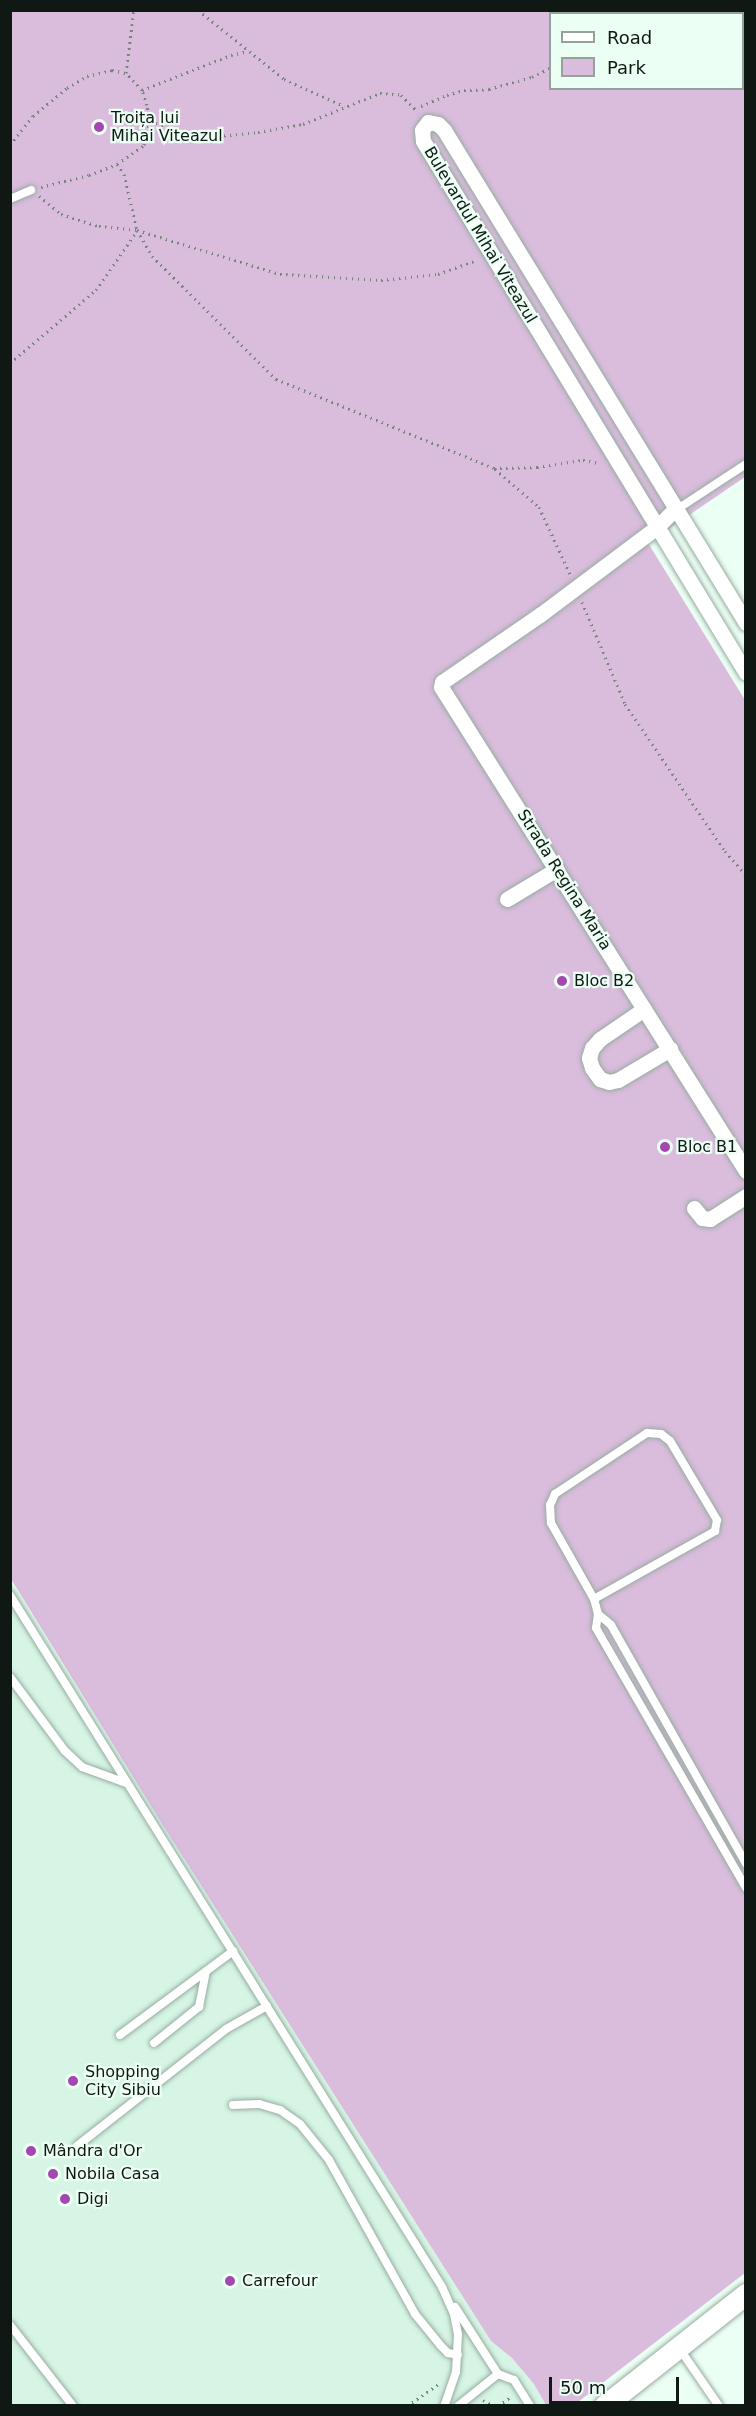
<!DOCTYPE html>
<html>
<head>
<meta charset="utf-8">
<style>
	body { margin:0 }
	#map { position:relative; width:756px; height:2416px; overflow:hidden; background:#ecfff4; font-family:"DejaVu Sans",sans-serif }
	div>[style] { position:absolute }
	.built>* { inset:0; background:#d6f5e4 }
	.green>* { inset:0; background:#dabcdd }
	.path>* { height:3px; margin-top:-1.5px; transform-origin:0; background:repeating-linear-gradient(90deg,#78857d 0 1.5px,transparent 0 6px) }
	.roads { filter:drop-shadow(0 0 2px #97ada1) drop-shadow(0 0 2px #97ada1) }
	.lane>* { height:8px; margin:-4px; padding:0 4px; transform-origin:4px; border-radius:4px; background:#fff }
	.street>* { height:15px; margin:-7.5px; padding:0 7.5px; transform-origin:7.5px; border-radius:7.5px; background:#fff }
	.secondary>* { height:21px; margin:-10.5px; padding:0 10.5px; transform-origin:10.5px; border-radius:10.5px; background:#fff }
	.dots>* { width:16px; height:16px; translate:-50% -50%; box-sizing:border-box; border:3px solid #ecfff4; border-radius:50% }
	span { translate:-50% -50%; white-space:nowrap; text-align:center; line-height:1.15; -webkit-text-stroke:4.5px #ecfff4; paint-order:stroke }
	.poi-label { font-size:16px; color:#101813 }
	.left { translate:0 -50%; text-align:left }
	.street-label { font-size:16px; color:#101813 }
	.frame { position:absolute; inset:0; border:12px solid #101813; pointer-events:none }
	.legend { position:absolute; left:549px; top:12px; width:195px; height:78px; box-sizing:border-box; background:#ecfff4; border:2px solid #94a39a; margin:0; padding:8px 10px; list-style:none; font-size:18px; color:#101813 }
	.legend li { display:flex; align-items:center; gap:12px; height:30px }
	.legend b { width:30px; border:2px solid #94a39a }
	.scale { position:absolute; left:549px; top:2377px; width:130px; height:27px; box-sizing:border-box; border:3px solid #101813; border-top:0; padding-left:8px; font-size:18px; line-height:21px; white-space:nowrap; color:#101813; -webkit-text-stroke:4px #ecfff4; paint-order:stroke }
</style>
</head>
<body>
<div id="map">
	<div class="built">
		<i style="clip-path:polygon(10px 1579px,164px 1827px,491px 2341px,512px 2358px,534px 2384px,546px 2405px,11px 2405px)"></i>
	</div>
	<div class="green">
		<i style="clip-path:polygon(evenodd,11px 11px,745px 11px,745px 477px,648px 543px,745px 700px,745px 2273px,574px 2405px,546px 2405px,534px 2384px,512px 2358px,491px 2341px,164px 1827px,11px 1579px,11px 11px,550px 14px,742px 14px,742px 88px,550px 88px,550px 14px)"></i>
	</div>
	<div class="path">
		<i style="left:198px;top:10px;width:110px;rotate:38.7deg"></i>
		<i style="left:284px;top:79px;width:66px;rotate:24.2deg"></i>
		<i style="left:10px;top:12px;width:3px;rotate:-45deg"></i>
		<i style="left:613px;top:14px;width:4px;rotate:-63deg"></i>
		<i style="left:142px;top:90px;width:96px;rotate:-21.5deg"></i>
		<i style="left:231px;top:55px;width:18px;rotate:-13deg"></i>
		<i style="left:421px;top:106px;width:28px;rotate:-23deg"></i>
		<i style="left:447px;top:95px;width:18px;rotate:-16deg"></i>
		<i style="left:464px;top:90px;width:25px;rotate:-2deg"></i>
		<i style="left:489px;top:89px;width:45px;rotate:-15.6deg"></i>
		<i style="left:532px;top:77px;width:20px;rotate:-27deg"></i>
		<i style="left:150px;top:121px;width:31px;rotate:21deg"></i>
		<i style="left:179px;top:132px;width:39px;rotate:6deg"></i>
		<i style="left:218px;top:136px;width:40px;rotate:-5.7deg"></i>
		<i style="left:258px;top:132px;width:46px;rotate:-10.1deg"></i>
		<i style="left:303px;top:124px;width:83px;rotate:-21.9deg"></i>
		<i style="left:380px;top:93px;width:21px;rotate:5deg"></i>
		<i style="left:401px;top:95px;width:24px;rotate:45deg"></i>
		<i style="left:10px;top:145px;width:37px;rotate:-52deg"></i>
		<i style="left:33px;top:116px;width:44px;rotate:-39.5deg"></i>
		<i style="left:67px;top:88px;width:23px;rotate:-31deg"></i>
		<i style="left:87px;top:76px;width:26px;rotate:-13deg"></i>
		<i style="left:112px;top:70px;width:14px;rotate:12deg"></i>
		<i style="left:126px;top:73px;width:64px;rotate:-82.8deg"></i>
		<i style="left:117px;top:164px;width:12px;rotate:55deg"></i>
		<i style="left:124px;top:174px;width:57px;rotate:76.9deg"></i>
		<i style="left:137px;top:230px;width:30px;rotate:60deg"></i>
		<i style="left:152px;top:256px;width:175px;rotate:44.8deg"></i>
		<i style="left:276px;top:379px;width:235px;rotate:22.2deg"></i>
		<i style="left:494px;top:468px;width:43px;rotate:-1.3deg"></i>
		<i style="left:537px;top:467px;width:47px;rotate:-8.7deg"></i>
		<i style="left:583px;top:460px;width:16px;rotate:11deg"></i>
		<i style="left:41px;top:187px;width:49px;rotate:-14deg"></i>
		<i style="left:89px;top:175px;width:30px;rotate:-21deg"></i>
		<i style="left:117px;top:164px;width:33px;rotate:-35deg"></i>
		<i style="left:144px;top:145px;width:25px;rotate:-76deg"></i>
		<i style="left:150px;top:121px;width:16px;rotate:-101deg"></i>
		<i style="left:147px;top:105px;width:16px;rotate:-108deg"></i>
		<i style="left:142px;top:90px;width:23px;rotate:-133deg"></i>
		<i style="left:39px;top:196px;width:28px;rotate:39deg"></i>
		<i style="left:61px;top:214px;width:40px;rotate:18deg"></i>
		<i style="left:99px;top:226px;width:38px;rotate:6deg"></i>
		<i style="left:137px;top:230px;width:150px;rotate:17.1deg"></i>
		<i style="left:280px;top:274px;width:101px;rotate:3.4deg"></i>
		<i style="left:381px;top:280px;width:57px;rotate:-6deg"></i>
		<i style="left:438px;top:274px;width:41px;rotate:-19.7deg"></i>
		<i style="left:10px;top:363px;width:113px;rotate:-40.3deg"></i>
		<i style="left:96px;top:290px;width:72px;rotate:-55.2deg"></i>
		<i style="left:495px;top:469px;width:58px;rotate:40.8deg"></i>
		<i style="left:539px;top:507px;width:74px;rotate:65.2deg"></i>
		<i style="left:582px;top:602px;width:111px;rotate:67.1deg"></i>
		<i style="left:625px;top:704px;width:178px;rotate:55.8deg"></i>
		<i style="left:725px;top:851px;width:32px;rotate:49deg"></i>
		<i style="left:483px;top:2400px;width:13px;rotate:27deg"></i>
		<i style="left:407px;top:2406px;width:38px;rotate:-35deg"></i>
		<i style="left:498px;top:2406px;width:17px;rotate:-36deg"></i>
	</div>
	<div class="roads">
		<div class="lane">
			<i style="left:10px;top:199px;width:23px;rotate:-23deg"></i>
			<i style="left:676px;top:510px;width:84px;rotate:-33.3deg"></i>
			<i style="left:10px;top:1595px;width:816px;rotate:58.02deg"></i>
			<i style="left:442px;top:2287px;width:30px;rotate:66deg"></i>
			<i style="left:454px;top:2314px;width:20px;rotate:79deg"></i>
			<i style="left:458px;top:2334px;width:38px;rotate:93deg"></i>
			<i style="left:456px;top:2372px;width:36px;rotate:109deg"></i>
			<i style="left:594px;top:1599px;width:139px;rotate:-29.3deg"></i>
			<i style="left:715px;top:1531px;width:11px;rotate:-80deg"></i>
			<i style="left:717px;top:1520px;width:92px;rotate:-120.7deg"></i>
			<i style="left:670px;top:1441px;width:11px;rotate:-142deg"></i>
			<i style="left:661px;top:1434px;width:14px;rotate:-176deg"></i>
			<i style="left:647px;top:1433px;width:110px;rotate:146.5deg"></i>
			<i style="left:555px;top:1494px;width:12px;rotate:114deg"></i>
			<i style="left:550px;top:1505px;width:18px;rotate:87deg"></i>
			<i style="left:551px;top:1523px;width:87px;rotate:60.5deg"></i>
			<i style="left:594px;top:1599px;width:16px;rotate:75deg"></i>
			<i style="left:598px;top:1614px;width:17px;rotate:40deg"></i>
			<i style="left:611px;top:1625px;width:274px;rotate:60.5deg"></i>
			<i style="left:598px;top:1614px;width:14px;rotate:98deg"></i>
			<i style="left:596px;top:1628px;width:300px;rotate:60deg"></i>
			<i style="left:10px;top:1677px;width:92px;rotate:53.4deg"></i>
			<i style="left:65px;top:1751px;width:23px;rotate:43deg"></i>
			<i style="left:82px;top:1767px;width:47px;rotate:20deg"></i>
			<i style="left:120px;top:2035px;width:141px;rotate:-36.6deg"></i>
			<i style="left:154px;top:2043px;width:58px;rotate:-38.7deg"></i>
			<i style="left:199px;top:2007px;width:36px;rotate:-79deg"></i>
			<i style="left:233px;top:2105px;width:26px;rotate:-2deg"></i>
			<i style="left:259px;top:2104px;width:22px;rotate:16deg"></i>
			<i style="left:280px;top:2110px;width:24px;rotate:35deg"></i>
			<i style="left:300px;top:2124px;width:46px;rotate:51.1deg"></i>
			<i style="left:329px;top:2160px;width:176px;rotate:60.8deg"></i>
			<i style="left:415px;top:2314px;width:41px;rotate:50.9deg"></i>
			<i style="left:441px;top:2346px;width:10px;rotate:45deg"></i>
			<i style="left:448px;top:2353px;width:10px;rotate:11deg"></i>
			<i style="left:77px;top:2146px;width:189px;rotate:-38.1deg"></i>
			<i style="left:226px;top:2029px;width:47px;rotate:-29.3deg"></i>
			<i style="left:455px;top:2307px;width:80px;rotate:57.3deg"></i>
			<i style="left:498px;top:2374px;width:17px;rotate:21deg"></i>
			<i style="left:514px;top:2380px;width:31px;rotate:58deg"></i>
			<i style="left:10px;top:2325px;width:103px;rotate:52.1deg"></i>
			<i style="left:679px;top:2348px;width:70px;rotate:55.4deg"></i>
			<i style="left:458px;top:2406px;width:51px;rotate:-38.7deg"></i>
		</div>
		<div class="street">
			<i style="left:674px;top:510px;width:24px;rotate:135deg"></i>
			<i style="left:657px;top:527px;width:145px;rotate:143.1deg"></i>
			<i style="left:541px;top:614px;width:120px;rotate:145.5deg"></i>
			<i style="left:442px;top:682px;width:5px;rotate:101deg"></i>
			<i style="left:441px;top:687px;width:572px;rotate:57.78deg"></i>
			<i style="left:746px;top:623px;width:578px;rotate:-121.49deg"></i>
			<i style="left:444px;top:130px;width:8px;rotate:-135deg"></i>
			<i style="left:438px;top:124px;width:10px;rotate:-169deg"></i>
			<i style="left:428px;top:122px;width:10px;rotate:127deg"></i>
			<i style="left:422px;top:130px;width:11px;rotate:85deg"></i>
			<i style="left:423px;top:141px;width:622px;rotate:58.74deg"></i>
			<i style="left:507px;top:899px;width:58px;rotate:-31deg"></i>
			<i style="left:644px;top:1009px;width:53px;rotate:145.7deg"></i>
			<i style="left:600px;top:1039px;width:12px;rotate:132deg"></i>
			<i style="left:592px;top:1048px;width:10px;rotate:107deg"></i>
			<i style="left:589px;top:1058px;width:10px;rotate:73deg"></i>
			<i style="left:592px;top:1068px;width:14px;rotate:54deg"></i>
			<i style="left:600px;top:1079px;width:9px;rotate:18deg"></i>
			<i style="left:609px;top:1082px;width:9px;rotate:-13deg"></i>
			<i style="left:618px;top:1080px;width:61px;rotate:-30.8deg"></i>
			<i style="left:694px;top:1208px;width:13px;rotate:51deg"></i>
			<i style="left:702px;top:1218px;width:8px;rotate:7deg"></i>
			<i style="left:710px;top:1219px;width:43px;rotate:-32.6deg"></i>
		</div>
		<div class="secondary">
			<i style="left:604px;top:2406px;width:181px;rotate:-38.3deg"></i>
		</div>
	</div>
	<div class="dots">
		<i style="left:99px;top:127px;background:#a547b0"></i>
		<i style="left:562px;top:981px;background:#a547b0"></i>
		<i style="left:665px;top:1147px;background:#a547b0"></i>
		<i style="left:73px;top:2081px;background:#a547b0"></i>
		<i style="left:31px;top:2151px;background:#a547b0"></i>
		<i style="left:53px;top:2174px;background:#a547b0"></i>
		<i style="left:65px;top:2199px;background:#a547b0"></i>
		<i style="left:230px;top:2281px;background:#a547b0"></i>
	</div>
	<div class="poi-label">
		<span class="left" style="left:111px;top:127px">Troița lui<br>Mihai Viteazul</span>
		<span class="left" style="left:574px;top:981px">Bloc B2</span>
		<span class="left" style="left:677px;top:1147px">Bloc B1</span>
		<span class="left" style="left:85px;top:2081px">Shopping<br>City Sibiu</span>
		<span class="left" style="left:43px;top:2151px">Mândra d'Or</span>
		<span class="left" style="left:65px;top:2174px">Nobila Casa</span>
		<span class="left" style="left:77px;top:2199px">Digi</span>
		<span class="left" style="left:242px;top:2281px">Carrefour</span>
	</div>
	<div class="street-label">
		<span style="left:480px;top:235px;rotate:59deg">Bulevardul Mihai Viteazul</span>
		<span style="left:564px;top:880px;rotate:58deg">Strada Regina Maria</span>
	</div>
	<div class="frame"></div>
	<ul class="legend">
	<li><b style="height:8px;background:#fff"></b>Road</li>
	<li><b style="height:16px;background:#dabcdd"></b>Park</li>
	</ul>
	<div class="scale">50 m</div>
</div>
</body>
</html>
